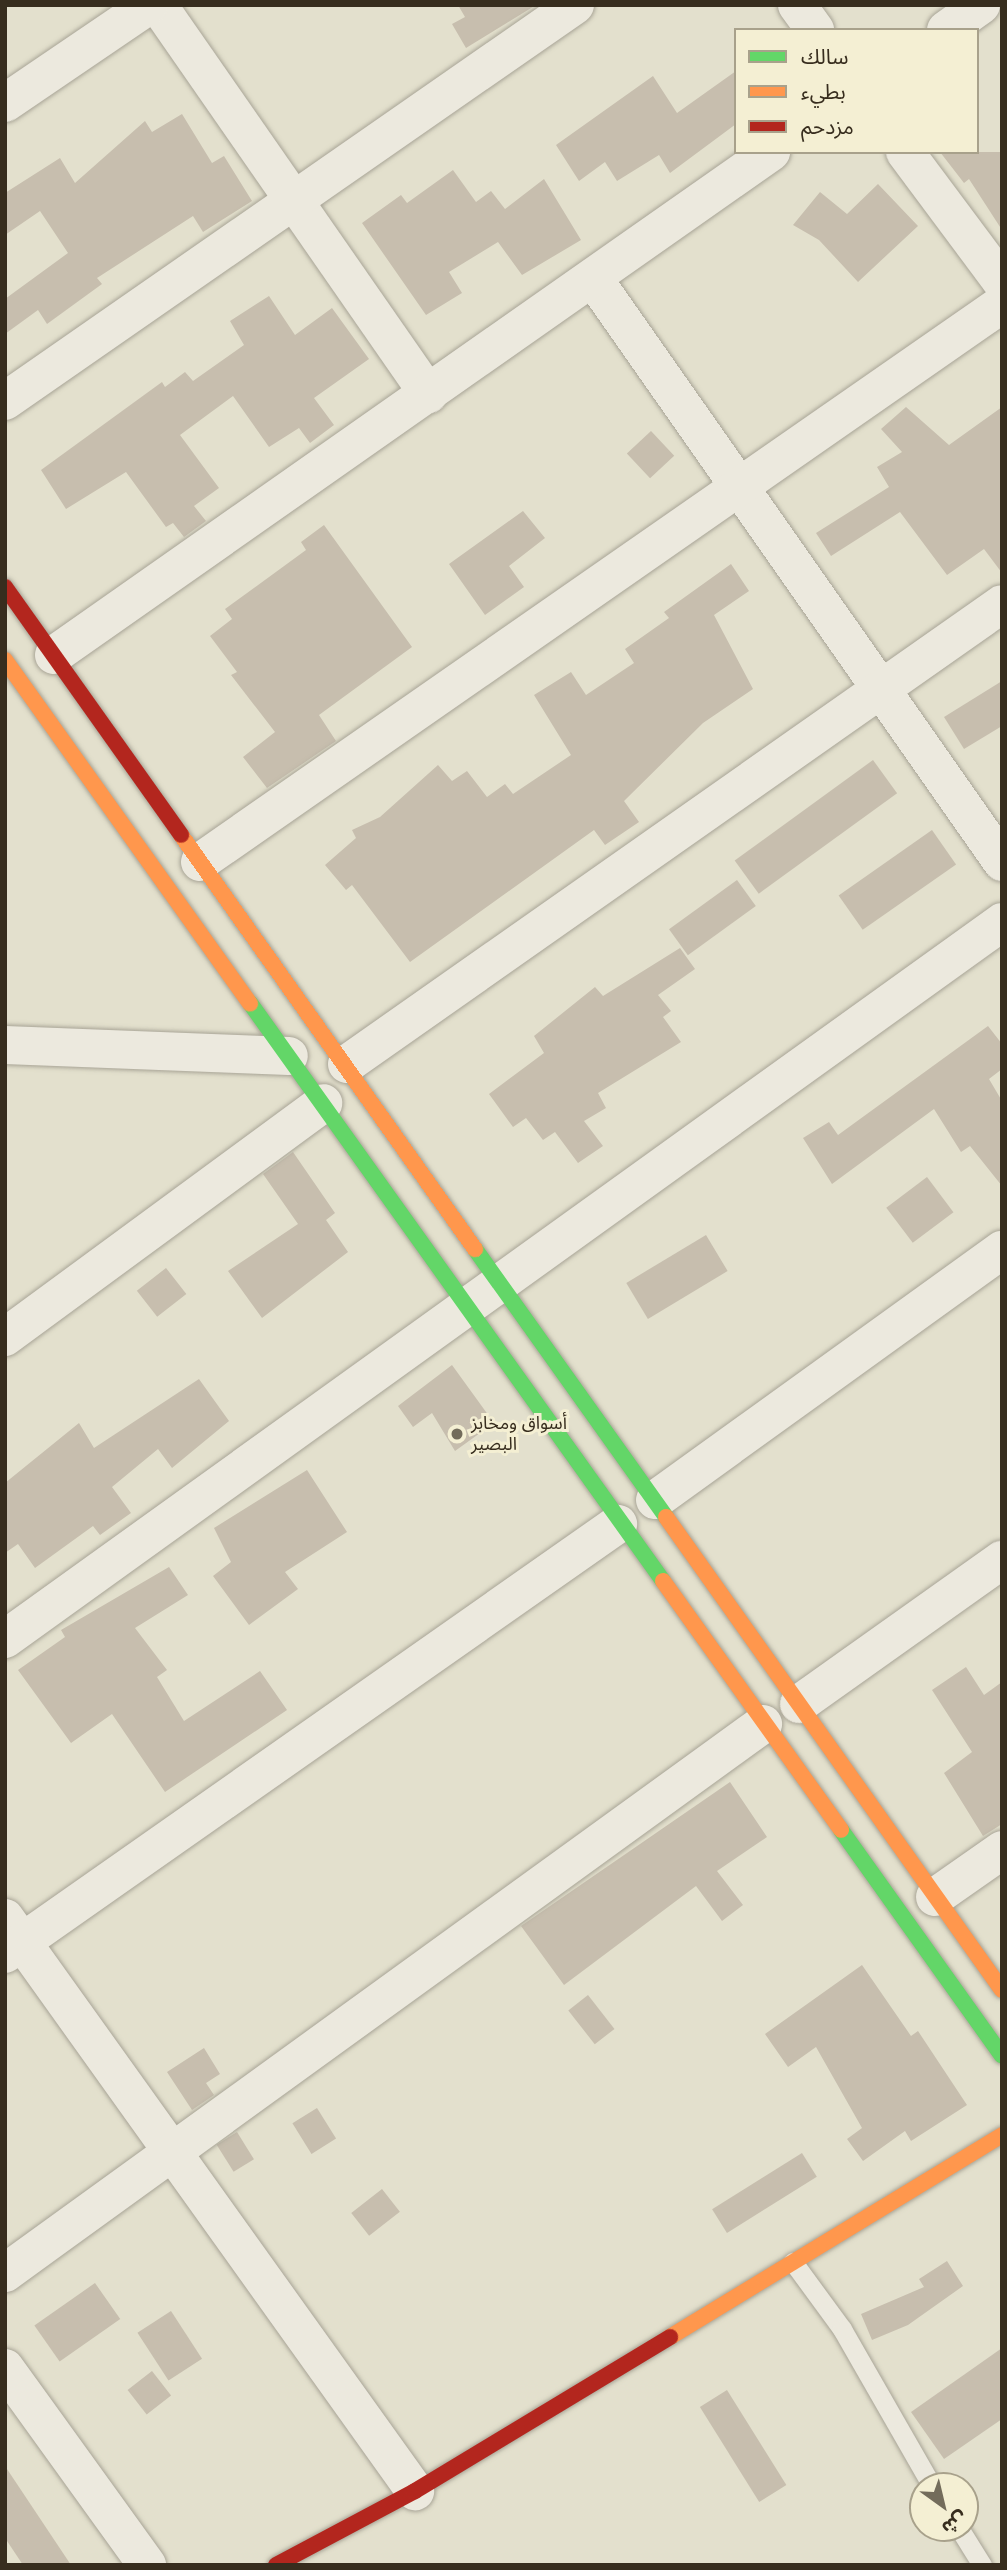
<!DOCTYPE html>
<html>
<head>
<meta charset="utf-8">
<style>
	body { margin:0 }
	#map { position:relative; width:1007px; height:2570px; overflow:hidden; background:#e3e0cd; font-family:Georgia,"Noto Sans Arabic",serif }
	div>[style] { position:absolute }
	.building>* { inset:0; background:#c7beae; transform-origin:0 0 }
	.roads { filter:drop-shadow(0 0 2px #a8a496) drop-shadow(0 0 2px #a8a496) }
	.lane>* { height:19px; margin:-9.5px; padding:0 9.5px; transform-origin:9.5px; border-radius:9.5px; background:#ece9de }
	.street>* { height:38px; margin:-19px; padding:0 19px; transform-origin:19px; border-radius:19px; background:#ece9de }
	.fast>* { height:16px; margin:-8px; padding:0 8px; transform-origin:8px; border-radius:8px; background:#63d668 }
	.slow>* { height:16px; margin:-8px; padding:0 8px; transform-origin:8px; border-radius:8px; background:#ff974d }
	.jam>* { height:16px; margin:-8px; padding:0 8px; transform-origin:8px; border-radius:8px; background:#b3261e }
	.dots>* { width:19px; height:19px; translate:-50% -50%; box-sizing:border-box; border:4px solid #f4efd3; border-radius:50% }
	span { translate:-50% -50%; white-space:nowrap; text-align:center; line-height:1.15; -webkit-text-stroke:6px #f4efd3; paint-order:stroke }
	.poi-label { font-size:18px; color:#372d1e }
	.left { translate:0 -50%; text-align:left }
	.frame { position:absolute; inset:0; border:7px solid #372d1e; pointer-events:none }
	.legend { position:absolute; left:734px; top:28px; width:245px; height:126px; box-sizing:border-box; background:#f4efd3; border:2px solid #a8a18b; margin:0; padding:9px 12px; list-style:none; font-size:21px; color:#372d1e }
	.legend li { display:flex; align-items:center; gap:14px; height:35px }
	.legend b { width:35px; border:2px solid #a8a18b }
	.north { position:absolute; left:909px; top:2472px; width:70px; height:70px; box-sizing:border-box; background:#f4efd3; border:2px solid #a8a18b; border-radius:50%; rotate:146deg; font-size:19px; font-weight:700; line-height:28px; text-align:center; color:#372d1e }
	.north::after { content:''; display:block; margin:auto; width:24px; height:32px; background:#736c5b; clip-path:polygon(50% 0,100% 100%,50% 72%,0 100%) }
</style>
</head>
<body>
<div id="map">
	<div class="building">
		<i style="clip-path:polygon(458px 5px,536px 5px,466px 48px,452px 24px,465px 17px)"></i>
		<i style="clip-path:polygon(736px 71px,736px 124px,670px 173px,659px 155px,617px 181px,605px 162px,579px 181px,556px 145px,653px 76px,677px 113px)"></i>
		<i style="clip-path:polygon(182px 114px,212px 163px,224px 156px,252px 201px,203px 232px,193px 216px,97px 278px,102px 284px,47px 324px,38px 310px,5px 334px,5px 299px,68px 253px,40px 211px,5px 235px,5px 193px,60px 158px,75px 183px,145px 121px,152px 132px)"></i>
		<i style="clip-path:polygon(940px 152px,1002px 152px,1002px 230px,969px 179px,964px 183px)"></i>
		<i style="clip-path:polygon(453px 170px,476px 202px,491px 191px,505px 209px,544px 179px,581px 240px,522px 275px,498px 242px,449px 272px,462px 293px,426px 315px,362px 223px,401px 195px,407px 203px)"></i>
		<i style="clip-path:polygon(878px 184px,918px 226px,858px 282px,819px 240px,793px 225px,820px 192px,847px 214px)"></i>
		<i style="clip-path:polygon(269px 296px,295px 335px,332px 308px,369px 359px,314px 398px,334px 425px,310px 443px,299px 428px,269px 447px,233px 396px,180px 435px,219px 488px,194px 506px,206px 521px,184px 537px,173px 523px,166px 527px,126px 472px,66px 509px,41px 470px,162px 382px,165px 387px,185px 372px,193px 381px,244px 345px,230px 321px)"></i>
		<i style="clip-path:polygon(906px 407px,949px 445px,1002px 407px,1002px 573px,984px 549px,947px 575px,900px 512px,831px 556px,816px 533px,889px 487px,877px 467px,902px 452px,881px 429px)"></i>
		<i style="left:651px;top:431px;width:34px;height:33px;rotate:47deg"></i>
		<i style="clip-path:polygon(523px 511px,545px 538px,509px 566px,524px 587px,485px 615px,449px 564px)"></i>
		<i style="clip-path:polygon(324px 525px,412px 647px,319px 715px,336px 741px,267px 788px,243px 757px,275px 732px,231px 675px,237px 672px,210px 636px,232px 619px,225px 609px,306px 550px,301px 542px)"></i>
		<i style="clip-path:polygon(731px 564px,749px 591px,714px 615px,753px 689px,703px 723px,624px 801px,639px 822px,605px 845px,594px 830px,410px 962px,352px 885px,346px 890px,325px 865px,356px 838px,352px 830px,380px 817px,438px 765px,452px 781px,467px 771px,487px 797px,505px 784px,513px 794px,571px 755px,534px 695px,571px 672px,586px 695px,634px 663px,625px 649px,669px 618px,664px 612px)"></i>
		<i style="clip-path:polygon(1002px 681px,1002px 726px,964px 749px,944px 717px)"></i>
		<i style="left:873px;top:760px;width:41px;height:171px;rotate:54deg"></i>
		<i style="left:932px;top:830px;width:42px;height:114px;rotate:55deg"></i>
		<i style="left:737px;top:880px;width:32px;height:84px;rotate:54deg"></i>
		<i style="clip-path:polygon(680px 948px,695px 969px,658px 995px,671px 1011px,663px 1017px,681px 1042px,598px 1093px,606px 1108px,584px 1121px,603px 1146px,578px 1163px,555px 1132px,543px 1140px,526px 1118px,513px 1127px,489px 1094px,544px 1053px,534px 1036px,595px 987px,603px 996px)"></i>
		<i style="clip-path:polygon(988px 1026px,1002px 1044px,1002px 1069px,989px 1079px,1002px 1101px,1002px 1186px,970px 1146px,961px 1152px,934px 1109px,832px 1184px,803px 1138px,829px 1122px,838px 1135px)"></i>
		<i style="clip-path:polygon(293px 1152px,335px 1213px,326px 1220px,348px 1252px,262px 1318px,228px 1271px,298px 1224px,263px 1174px)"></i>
		<i style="left:927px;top:1177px;width:44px;height:51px;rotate:53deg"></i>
		<i style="left:706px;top:1235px;width:42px;height:93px;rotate:59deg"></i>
		<i style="left:166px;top:1268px;width:33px;height:37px;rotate:52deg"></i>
		<i style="clip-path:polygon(452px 1365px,494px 1423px,455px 1451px,432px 1413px,413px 1427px,398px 1406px)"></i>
		<i style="clip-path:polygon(199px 1379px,229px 1421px,172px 1468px,158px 1449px,112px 1487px,131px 1513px,100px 1535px,93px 1526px,35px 1568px,18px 1544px,5px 1553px,5px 1483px,79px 1423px,94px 1448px)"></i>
		<i style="clip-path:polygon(307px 1470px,347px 1532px,285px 1572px,298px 1589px,249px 1625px,213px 1576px,231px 1562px,214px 1528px)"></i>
		<i style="clip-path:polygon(169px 1567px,188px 1595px,135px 1628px,167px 1670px,157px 1677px,184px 1721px,260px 1671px,287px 1710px,165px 1792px,112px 1714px,71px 1743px,18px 1670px,65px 1637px,61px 1630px)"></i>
		<i style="clip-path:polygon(966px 1667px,984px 1695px,1002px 1682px,1002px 1824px,983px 1836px,944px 1773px,972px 1752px,932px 1690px)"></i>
		<i style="clip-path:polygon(730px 1782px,767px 1837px,717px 1871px,743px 1905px,722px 1921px,696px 1886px,564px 1985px,521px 1926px)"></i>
		<i style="clip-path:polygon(862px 1965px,911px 2036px,918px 2031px,967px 2105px,911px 2141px,905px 2131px,863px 2161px,847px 2139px,862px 2128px,816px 2047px,788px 2067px,765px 2034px)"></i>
		<i style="left:588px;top:1995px;width:43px;height:25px;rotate:52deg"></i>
		<i style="clip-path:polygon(204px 2048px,220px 2074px,206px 2083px,214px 2095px,192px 2110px,167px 2072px)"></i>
		<i style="left:317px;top:2108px;width:36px;height:29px;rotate:58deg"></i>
		<i style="left:237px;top:2132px;width:32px;height:24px;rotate:58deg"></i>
		<i style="left:802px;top:2153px;width:28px;height:106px;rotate:58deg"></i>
		<i style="left:382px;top:2189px;width:29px;height:39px;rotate:52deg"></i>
		<i style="clip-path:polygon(947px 2261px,963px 2286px,908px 2325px,872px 2340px,861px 2314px,924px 2287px,919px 2279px)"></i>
		<i style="left:95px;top:2283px;width:44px;height:74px;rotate:55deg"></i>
		<i style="left:171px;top:2311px;width:57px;height:40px;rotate:57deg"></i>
		<i style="clip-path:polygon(1002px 2348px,1002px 2419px,944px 2459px,911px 2412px)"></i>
		<i style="left:152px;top:2371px;width:31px;height:31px;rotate:52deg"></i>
		<i style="left:727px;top:2390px;width:112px;height:32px;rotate:58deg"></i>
		<i style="clip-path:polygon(5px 2466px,71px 2565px,23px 2565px,5px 2538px)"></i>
	</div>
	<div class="roads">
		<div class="lane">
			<i style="left:793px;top:2262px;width:83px;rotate:53.8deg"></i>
			<i style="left:842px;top:2329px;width:181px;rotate:60.2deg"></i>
			<i style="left:959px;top:2528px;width:44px;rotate:58.1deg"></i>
		</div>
		<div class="street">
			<i style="left:158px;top:5px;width:474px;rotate:55.2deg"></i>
			<i style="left:797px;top:5px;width:31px;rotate:54deg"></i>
			<i style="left:946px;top:30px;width:43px;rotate:-35.5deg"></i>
			<i style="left:5px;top:103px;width:174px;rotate:-34.2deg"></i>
			<i style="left:905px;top:152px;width:162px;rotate:53.3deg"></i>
			<i style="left:593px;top:278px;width:713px;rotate:54.99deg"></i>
			<i style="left:5px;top:401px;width:694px;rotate:-34.79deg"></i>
			<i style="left:54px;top:655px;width:876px;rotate:-35.05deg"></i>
			<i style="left:200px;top:862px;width:977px;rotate:-34.83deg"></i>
			<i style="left:5px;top:1045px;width:284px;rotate:2.2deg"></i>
			<i style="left:347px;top:1064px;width:800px;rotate:-35.08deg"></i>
			<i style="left:5px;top:1337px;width:395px;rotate:-36.3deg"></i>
			<i style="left:655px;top:1500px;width:428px;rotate:-35.8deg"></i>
			<i style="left:5px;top:1639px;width:1228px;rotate:-35.72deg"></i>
			<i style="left:799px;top:1704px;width:249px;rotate:-35.4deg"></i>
			<i style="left:935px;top:1897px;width:82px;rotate:-35deg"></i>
			<i style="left:5px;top:1918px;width:705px;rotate:54.42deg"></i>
			<i style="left:5px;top:1954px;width:749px;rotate:-35.05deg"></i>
			<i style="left:5px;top:2273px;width:936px;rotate:-35.91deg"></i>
			<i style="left:5px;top:2368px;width:243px;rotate:54.2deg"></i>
		</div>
		<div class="fast">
			<i style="left:250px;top:1003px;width:710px;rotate:54.45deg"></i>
			<i style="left:475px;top:1249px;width:329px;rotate:54.5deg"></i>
			<i style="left:841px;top:1830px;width:277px;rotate:54.5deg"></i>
		</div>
		<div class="slow">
			<i style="left:5px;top:660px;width:422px;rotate:54.5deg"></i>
			<i style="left:181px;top:835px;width:508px;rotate:54.62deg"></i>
			<i style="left:666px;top:1517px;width:580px;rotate:54.61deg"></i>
			<i style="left:663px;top:1581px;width:306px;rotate:54.4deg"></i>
			<i style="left:670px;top:2337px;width:389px;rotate:-31.3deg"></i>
		</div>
		<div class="jam">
			<i style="left:5px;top:587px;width:304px;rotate:54.6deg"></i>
			<i style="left:276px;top:2565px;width:157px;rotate:-28deg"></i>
			<i style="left:415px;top:2491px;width:298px;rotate:-31.1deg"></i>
		</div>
	</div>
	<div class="dots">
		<i style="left:457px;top:1434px;background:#736c5b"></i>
	</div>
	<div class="poi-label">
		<span class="left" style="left:471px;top:1434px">أسواق ومخابز<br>البصير</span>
	</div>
	<div class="frame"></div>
	<ul class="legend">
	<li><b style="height:9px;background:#63d668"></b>سالك</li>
	<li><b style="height:9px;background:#ff974d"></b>بطيء</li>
	<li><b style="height:9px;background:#b3261e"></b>مزدحم</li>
	</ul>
	<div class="north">ش</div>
</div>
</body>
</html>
